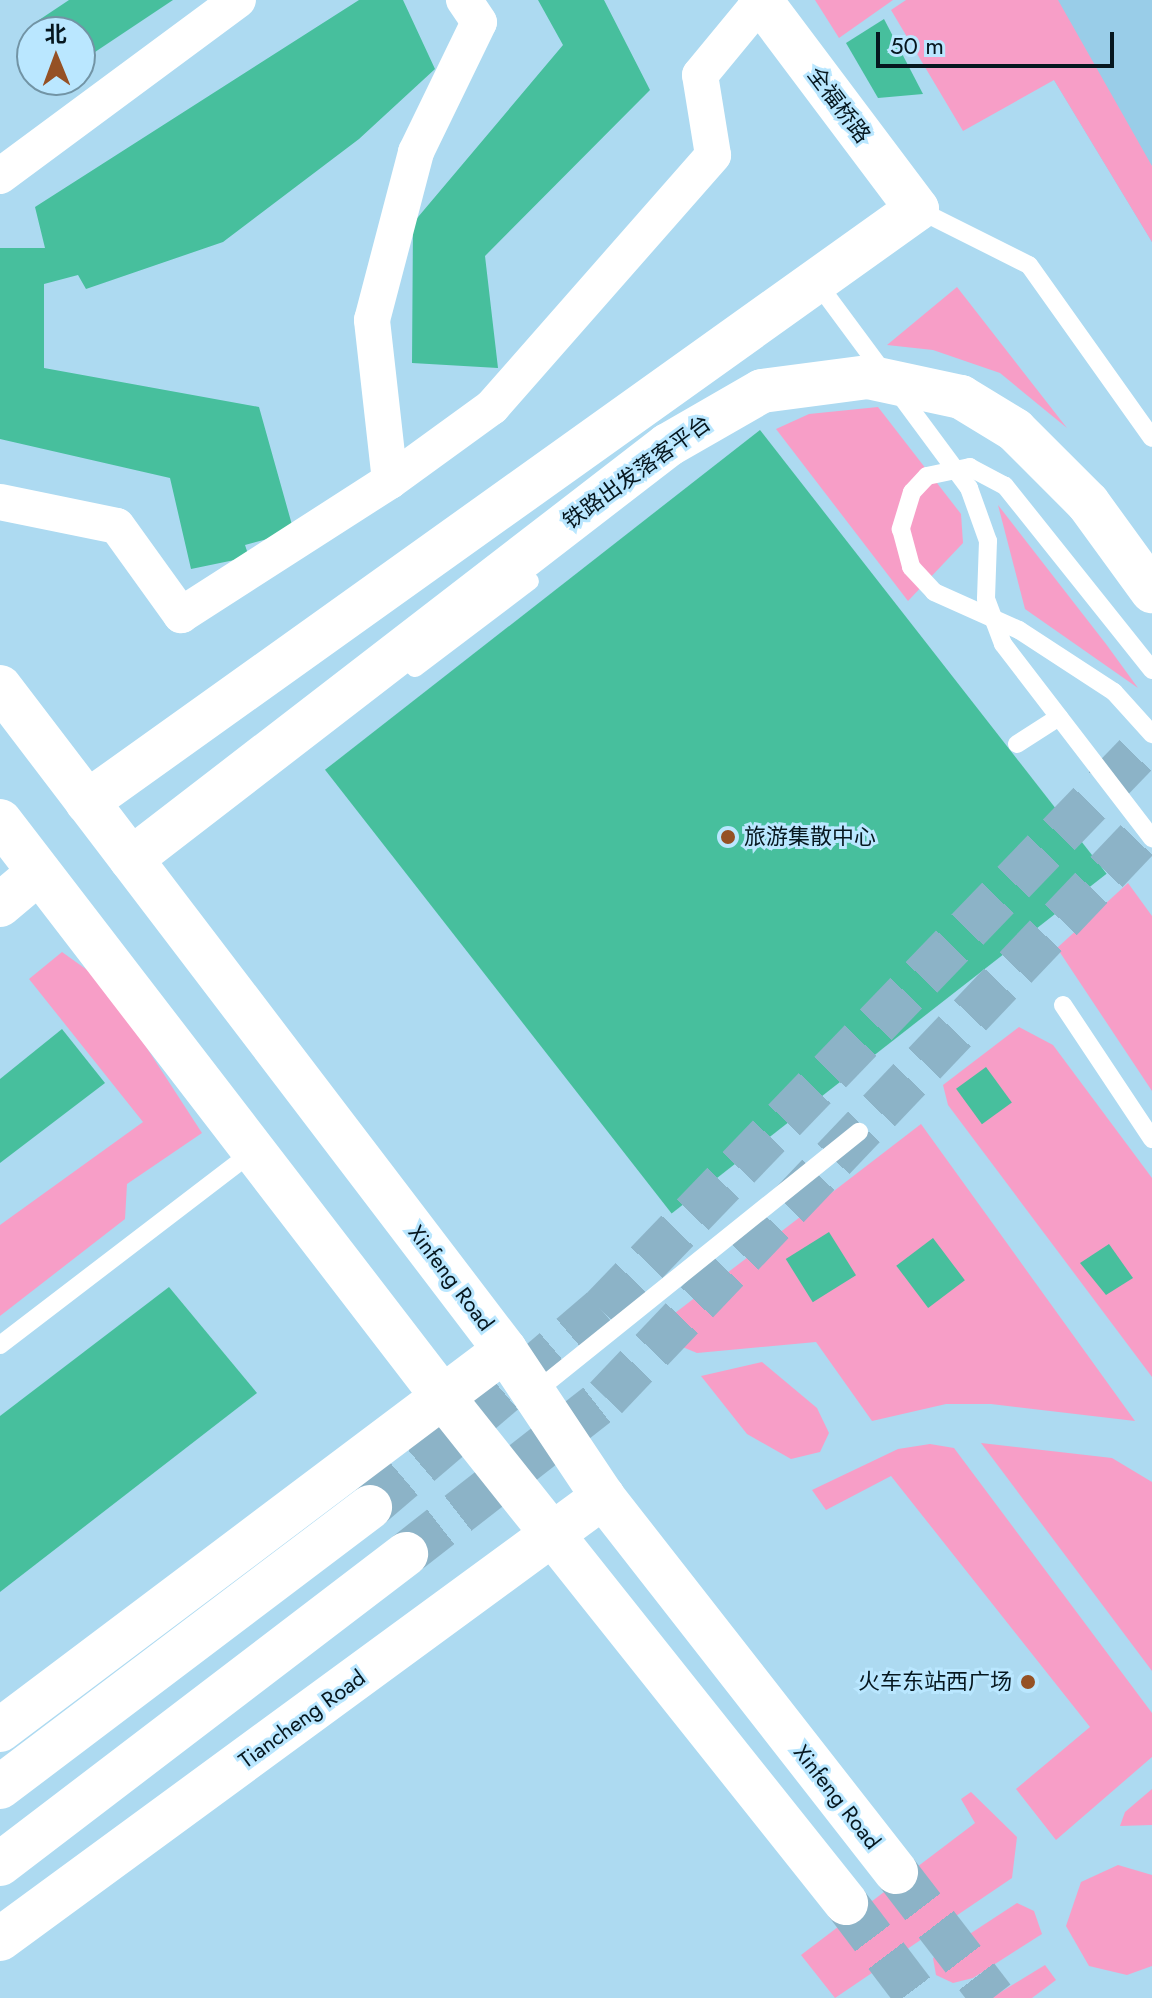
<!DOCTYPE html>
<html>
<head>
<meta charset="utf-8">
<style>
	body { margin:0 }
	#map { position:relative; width:1152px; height:1998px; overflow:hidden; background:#addaf1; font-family:Jost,"Noto Sans SC",sans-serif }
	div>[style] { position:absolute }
	.built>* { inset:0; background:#99cde8 }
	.green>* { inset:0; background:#f79ec7 }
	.building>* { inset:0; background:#47bf9d; transform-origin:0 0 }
	.secondary-tunnel>* { height:44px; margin-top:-22px; transform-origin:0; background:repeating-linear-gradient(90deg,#8cb3c7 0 44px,transparent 0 66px) }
	.primary-tunnel>* { height:44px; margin-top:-22px; transform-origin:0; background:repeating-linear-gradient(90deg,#8cb3c7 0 44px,transparent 0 66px) }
	.service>* { height:18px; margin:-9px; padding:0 9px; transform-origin:9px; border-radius:9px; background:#fff }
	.minor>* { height:36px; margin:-18px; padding:0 18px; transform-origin:18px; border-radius:18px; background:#fff }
	.tertiary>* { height:44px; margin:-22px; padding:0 22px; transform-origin:22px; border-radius:22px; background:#fff }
	.secondary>* { height:44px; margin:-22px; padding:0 22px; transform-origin:22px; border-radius:22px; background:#fff }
	.primary>* { height:44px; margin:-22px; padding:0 22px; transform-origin:22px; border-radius:22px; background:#fff }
	.dots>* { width:22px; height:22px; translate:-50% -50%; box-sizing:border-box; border:4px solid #bae7ff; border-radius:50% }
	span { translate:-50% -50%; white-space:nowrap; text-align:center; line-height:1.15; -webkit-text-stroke:6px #bae7ff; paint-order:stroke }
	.street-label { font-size:22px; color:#06171f }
	.poi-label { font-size:22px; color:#06171f }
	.left { translate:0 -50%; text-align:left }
	.right { translate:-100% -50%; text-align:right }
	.north { position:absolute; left:16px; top:16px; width:80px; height:80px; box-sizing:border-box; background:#bae7ff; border:2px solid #7294a5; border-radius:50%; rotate:359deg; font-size:22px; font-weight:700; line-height:32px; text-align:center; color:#06171f }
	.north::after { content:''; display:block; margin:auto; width:28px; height:36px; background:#955125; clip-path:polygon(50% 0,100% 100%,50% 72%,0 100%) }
	.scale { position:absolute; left:876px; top:32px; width:238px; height:36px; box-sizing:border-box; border:4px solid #06171f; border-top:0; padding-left:10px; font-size:24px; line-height:28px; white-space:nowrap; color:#06171f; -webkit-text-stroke:6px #bae7ff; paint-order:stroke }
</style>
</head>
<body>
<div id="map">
	<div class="built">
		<i style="clip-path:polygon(1006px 0,1152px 0,1152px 242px,1054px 80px)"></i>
	</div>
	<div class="green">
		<i style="clip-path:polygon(815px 0,893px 0,839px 38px)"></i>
		<i style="clip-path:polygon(906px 0,1058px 0,1152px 166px,1152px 242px,1054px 80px,963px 131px,891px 10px)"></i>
		<i style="clip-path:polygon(957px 287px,1067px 428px,1000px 373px,933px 350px,887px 345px)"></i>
		<i style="clip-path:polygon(878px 407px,961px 514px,963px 543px,908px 601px,776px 429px,809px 414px)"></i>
		<i style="clip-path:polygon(998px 505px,1106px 644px,1138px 688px,1025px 609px)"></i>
		<i style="clip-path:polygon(1128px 883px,1152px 916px,1152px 1091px,1057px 948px)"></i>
		<i style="clip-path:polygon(62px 952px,104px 982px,202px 1133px,127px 1184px,125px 1219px,0 1316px,0 1225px,143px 1122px,29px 979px)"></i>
		<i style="clip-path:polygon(1019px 1027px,1053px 1045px,1152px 1178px,1152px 1377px,948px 1105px,943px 1085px)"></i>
		<i style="clip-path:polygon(921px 1124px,1135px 1421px,991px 1404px,946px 1404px,872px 1421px,816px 1342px,697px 1353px,649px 1333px)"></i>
		<i style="clip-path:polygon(762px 1362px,817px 1408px,829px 1433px,820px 1452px,791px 1459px,747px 1434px,701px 1376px)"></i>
		<i style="clip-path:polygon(981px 1443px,1112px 1458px,1152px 1482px,1152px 1671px)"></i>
		<i style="clip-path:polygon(930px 1444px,954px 1448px,1152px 1713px,1152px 1757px,1056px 1840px,1016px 1789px,1090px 1727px,891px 1476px,826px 1510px,812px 1490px,898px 1449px)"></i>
		<i style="clip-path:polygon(1152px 1789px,1152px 1825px,1120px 1826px,1125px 1812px)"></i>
		<i style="clip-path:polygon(971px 1792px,1017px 1837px,1012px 1878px,835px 1998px,801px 1955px,975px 1823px,961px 1799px)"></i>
		<i style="clip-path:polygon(1118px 1865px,1152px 1875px,1152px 1966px,1127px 1975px,1089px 1966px,1066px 1926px,1081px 1882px)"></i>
		<i style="clip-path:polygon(1017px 1903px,1034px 1911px,1042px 1934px,973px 1978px,953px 1983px,936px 1975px,933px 1958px)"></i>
		<i style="clip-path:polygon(1045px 1965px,1056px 1980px,1032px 1998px,991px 1998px)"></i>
	</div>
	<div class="building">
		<i style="clip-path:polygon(69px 0,173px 0,80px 62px,80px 32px,39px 32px,33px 24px)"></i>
		<i style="clip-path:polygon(359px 0,403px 0,435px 69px,359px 139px,223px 242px,86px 289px,78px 275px,44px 284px,44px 368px,259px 407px,294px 532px,245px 545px,249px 557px,191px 569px,170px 478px,0 439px,0 248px,45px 248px,35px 207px)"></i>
		<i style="clip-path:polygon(538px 0,604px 0,650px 90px,485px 256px,498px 368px,412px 363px,413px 223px,563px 45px)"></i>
		<i style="clip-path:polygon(884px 19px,923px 94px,878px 98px,846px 43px)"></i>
		<i style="left:760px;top:430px;width:563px;height:552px;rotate:52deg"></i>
		<i style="clip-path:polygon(62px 1029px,105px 1083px,0 1163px,0 1079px)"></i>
		<i style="left:986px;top:1067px;width:44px;height:37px;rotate:54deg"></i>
		<i style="left:829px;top:1232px;width:51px;height:51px;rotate:58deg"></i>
		<i style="left:933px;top:1238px;width:53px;height:46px;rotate:53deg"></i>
		<i style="clip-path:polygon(1109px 1244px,1133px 1278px,1106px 1295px,1080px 1263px)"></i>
		<i style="clip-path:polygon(169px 1287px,257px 1393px,0 1592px,0 1416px)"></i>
	</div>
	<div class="secondary-tunnel">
		<i style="left:896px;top:1872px;width:159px;rotate:52.4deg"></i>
		<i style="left:846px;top:1903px;width:119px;rotate:52.8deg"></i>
	</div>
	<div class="primary-tunnel">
		<i style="left:370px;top:1507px;width:304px;rotate:-40.5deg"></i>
		<i style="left:601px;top:1310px;width:794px;rotate:-46.07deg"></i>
		<i style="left:406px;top:1554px;width:254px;rotate:-38deg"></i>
		<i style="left:606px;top:1398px;width:792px;rotate:-46.43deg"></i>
	</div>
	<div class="service">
		<i style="left:917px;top:209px;width:125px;rotate:26.6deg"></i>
		<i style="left:1029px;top:265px;width:212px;rotate:54.6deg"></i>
		<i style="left:818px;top:284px;width:254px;rotate:53.5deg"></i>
		<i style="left:969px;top:488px;width:56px;rotate:70.3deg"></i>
		<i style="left:988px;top:541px;width:58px;rotate:92deg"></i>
		<i style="left:986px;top:599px;width:48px;rotate:69.3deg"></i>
		<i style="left:1003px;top:644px;width:245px;rotate:52.5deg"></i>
		<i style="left:415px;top:668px;width:144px;rotate:-37.1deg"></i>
		<i style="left:1152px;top:670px;width:236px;rotate:-128.6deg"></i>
		<i style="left:1005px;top:486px;width:40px;rotate:-152deg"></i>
		<i style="left:970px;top:467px;width:44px;rotate:168.2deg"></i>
		<i style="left:927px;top:476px;width:22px;rotate:133deg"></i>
		<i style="left:912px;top:492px;width:39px;rotate:107deg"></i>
		<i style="left:901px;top:529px;width:39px;rotate:75deg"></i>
		<i style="left:911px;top:567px;width:34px;rotate:47deg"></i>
		<i style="left:934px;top:592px;width:93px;rotate:24.1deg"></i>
		<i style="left:1019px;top:630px;width:113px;rotate:33.1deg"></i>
		<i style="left:1114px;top:692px;width:57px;rotate:47.9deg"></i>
		<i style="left:1017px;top:744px;width:50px;rotate:-32.7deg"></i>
		<i style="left:1063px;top:1005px;width:161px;rotate:56.4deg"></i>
		<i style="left:0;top:1345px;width:320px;rotate:-37.4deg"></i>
		<i style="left:534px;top:1393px;width:417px;rotate:-38.8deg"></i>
	</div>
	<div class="minor">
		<i style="left:0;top:176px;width:296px;rotate:-36.5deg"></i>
		<i style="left:390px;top:481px;width:162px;rotate:-96.4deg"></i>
		<i style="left:372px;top:320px;width:174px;rotate:-75.3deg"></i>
		<i style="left:416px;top:152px;width:144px;rotate:-64.1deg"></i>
		<i style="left:479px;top:22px;width:27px;rotate:-124deg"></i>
		<i style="left:0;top:502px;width:119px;rotate:11.6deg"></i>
		<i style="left:117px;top:526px;width:110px;rotate:54.3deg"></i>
		<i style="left:181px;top:615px;width:248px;rotate:-32.7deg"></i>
		<i style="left:390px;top:481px;width:126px;rotate:-36deg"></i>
		<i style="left:492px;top:407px;width:335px;rotate:-48.7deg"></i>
		<i style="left:713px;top:155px;width:81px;rotate:-99.2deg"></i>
		<i style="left:700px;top:75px;width:96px;rotate:-50.5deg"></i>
	</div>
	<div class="tertiary">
		<i style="left:87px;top:802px;width:1020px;rotate:-35.54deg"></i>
		<i style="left:917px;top:209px;width:261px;rotate:-126.9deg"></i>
		<i style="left:0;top:905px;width:50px;rotate:-40.1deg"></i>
	</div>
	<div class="secondary">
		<i style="left:0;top:687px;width:833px;rotate:52.7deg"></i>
		<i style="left:505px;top:1350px;width:177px;rotate:56.3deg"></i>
		<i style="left:603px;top:1497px;width:476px;rotate:52deg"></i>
		<i style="left:0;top:821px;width:727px;rotate:52.44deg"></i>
		<i style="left:443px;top:1397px;width:647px;rotate:51.46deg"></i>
		<i style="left:131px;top:859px;width:678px;rotate:-37.63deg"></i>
		<i style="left:668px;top:445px;width:108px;rotate:-29.9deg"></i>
		<i style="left:762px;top:391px;width:107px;rotate:-7.5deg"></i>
		<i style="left:868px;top:377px;width:95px;rotate:12.1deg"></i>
		<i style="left:961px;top:397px;width:63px;rotate:31.4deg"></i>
		<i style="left:1015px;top:430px;width:103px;rotate:45deg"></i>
		<i style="left:1088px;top:503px;width:109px;rotate:54deg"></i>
		<i style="left:0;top:1730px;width:632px;rotate:-36.96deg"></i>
		<i style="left:0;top:1939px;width:748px;rotate:-36.24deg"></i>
	</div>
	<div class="primary">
		<i style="left:0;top:1787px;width:464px;rotate:-37.1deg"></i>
		<i style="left:0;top:1864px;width:511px;rotate:-37.36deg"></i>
	</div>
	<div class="dots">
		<i style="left:728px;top:837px;background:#955125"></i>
		<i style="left:1028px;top:1682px;background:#955125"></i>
	</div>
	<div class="street-label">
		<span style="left:839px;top:105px;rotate:53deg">全福桥路</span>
		<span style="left:637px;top:472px;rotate:-36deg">铁路出发落客平台</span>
		<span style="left:451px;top:1278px;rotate:53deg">Xinfeng Road</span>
		<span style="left:302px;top:1719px;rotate:-36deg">Tiancheng Road</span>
		<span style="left:837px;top:1797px;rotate:52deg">Xinfeng Road</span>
	</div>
	<div class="poi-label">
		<span class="left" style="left:744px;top:837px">旅游集散中心</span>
		<span class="right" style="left:1012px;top:1682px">火车东站西广场</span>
	</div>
	<div class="north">北</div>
	<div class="scale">50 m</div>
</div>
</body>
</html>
